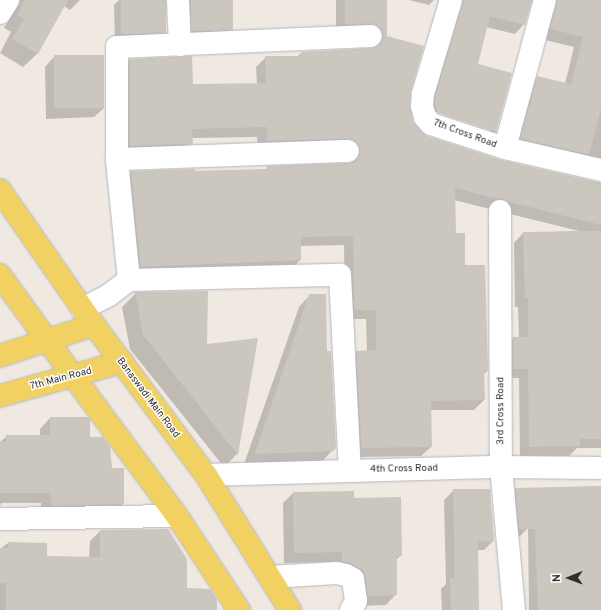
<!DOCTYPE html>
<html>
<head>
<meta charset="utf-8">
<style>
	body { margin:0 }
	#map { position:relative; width:601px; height:610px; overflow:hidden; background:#efe9e1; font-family:Overpass,sans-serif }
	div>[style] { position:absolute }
	.shadow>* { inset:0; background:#0003 }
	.building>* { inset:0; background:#cbc7bf; transform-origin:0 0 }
	.roads { filter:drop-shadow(0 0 1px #b4b7c1) drop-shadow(0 0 1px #b4b7c1) }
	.minor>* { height:22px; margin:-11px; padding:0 11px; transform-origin:11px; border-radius:11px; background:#fff }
	.major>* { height:22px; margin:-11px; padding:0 11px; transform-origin:11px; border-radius:11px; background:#f2d163 }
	span { translate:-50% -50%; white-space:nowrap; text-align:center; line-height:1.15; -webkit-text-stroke:3px #fff; paint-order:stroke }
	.street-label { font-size:10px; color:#2e2e2e }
	.north { position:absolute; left:549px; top:558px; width:40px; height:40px; -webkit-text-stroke:3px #fff; paint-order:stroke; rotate:269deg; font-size:11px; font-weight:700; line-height:16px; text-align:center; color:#2e2e2e }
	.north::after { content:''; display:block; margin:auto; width:14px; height:18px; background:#2e2e2e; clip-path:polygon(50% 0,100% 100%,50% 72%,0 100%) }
</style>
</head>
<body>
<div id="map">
	<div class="shadow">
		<i style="clip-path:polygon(20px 0,80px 0,70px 10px,64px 6px,37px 54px,23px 67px,0 53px,11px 32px,4px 28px)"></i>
		<i style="clip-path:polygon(119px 0,166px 0,166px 32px,158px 39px,115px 41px,114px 5px)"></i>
		<i style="clip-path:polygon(177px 0,233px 0,233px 29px,224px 38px,183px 40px)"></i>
		<i style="clip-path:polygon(336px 0,386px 0,386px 37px,410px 90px,409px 105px,412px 121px,421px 133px,427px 137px,502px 161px,601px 183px,601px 448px,577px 448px,569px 456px,520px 457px,519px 378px,504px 378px,504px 348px,513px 338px,519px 338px,518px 307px,515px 307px,514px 243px,523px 233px,579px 231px,454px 200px,455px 234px,464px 266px,487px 371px,484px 374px,484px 400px,474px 410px,430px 410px,431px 447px,421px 456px,352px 457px,347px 361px,357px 352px,367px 352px,366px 319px,345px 319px,344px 245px,300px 246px,300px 260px,291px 270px,131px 276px,122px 182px,131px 172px,265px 170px,268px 167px,351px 164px,351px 161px,349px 154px,258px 150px,257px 137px,192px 138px,192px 143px,182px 153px,120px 155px,120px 70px,130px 60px,191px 57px,192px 85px,257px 84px,256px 67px,266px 57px,297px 57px,301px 53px,374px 49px,374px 46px,336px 34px)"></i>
		<i style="clip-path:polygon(409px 0,434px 0,429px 5px)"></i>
		<i style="clip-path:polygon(evenodd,449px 0,532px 0,524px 24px,515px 34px,486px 27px,477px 65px,495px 132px,486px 141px,429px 123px,449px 0,434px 111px,490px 129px,490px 131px,433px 113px,434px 111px)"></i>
		<i style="clip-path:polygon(543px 0,601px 0,601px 172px,511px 148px,528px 87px,538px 77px,565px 84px,574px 47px,541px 39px)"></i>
		<i style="clip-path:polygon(54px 57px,104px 108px,94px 117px,46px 119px,45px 67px)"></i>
		<i style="clip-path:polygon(136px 293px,206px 345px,257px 339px,237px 454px,224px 467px,130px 349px,122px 307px)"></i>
		<i style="clip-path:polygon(310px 295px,335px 448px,321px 462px,244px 464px,299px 307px)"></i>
		<i style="clip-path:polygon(50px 418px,89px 438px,111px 469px,123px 504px,112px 515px,41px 516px,41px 503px,1px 503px,0 507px,0 442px,7px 436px,40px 436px,40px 429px)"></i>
		<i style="clip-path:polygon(601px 486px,601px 610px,529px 610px,528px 528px,518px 538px,507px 499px,516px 489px)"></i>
		<i style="clip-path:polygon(454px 490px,493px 541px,484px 550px,477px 550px,478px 610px,442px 610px,441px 589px,446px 584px,444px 500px)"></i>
		<i style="clip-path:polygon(293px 493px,353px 499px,401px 555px,396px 560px,396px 594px,386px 605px,358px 606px,353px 583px,332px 572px,332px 562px,284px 563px,283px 503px)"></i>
		<i style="clip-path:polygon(100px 531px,186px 589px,216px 610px,0 610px,0 549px,8px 543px,46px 557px,89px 558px,90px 541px)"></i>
	</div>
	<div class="building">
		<i style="clip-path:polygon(25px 0,68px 0,38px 54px,12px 39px,24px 19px,17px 15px)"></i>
		<i style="left:121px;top:0;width:45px;height:34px"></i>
		<i style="left:191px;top:0;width:42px;height:31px"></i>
		<i style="clip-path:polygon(345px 0,387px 0,387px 36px,424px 46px,411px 91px,410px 105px,413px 121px,422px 132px,427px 136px,501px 160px,592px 181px,592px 182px,601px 185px,601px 225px,455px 188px,456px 233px,465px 233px,465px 265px,485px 265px,488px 371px,484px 371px,485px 400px,431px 401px,432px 447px,361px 448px,356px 351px,376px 350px,376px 310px,354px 310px,353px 236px,301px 237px,301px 260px,140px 267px,131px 171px,195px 169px,195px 171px,267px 169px,267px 166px,348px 163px,354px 162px,359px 157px,360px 150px,358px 144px,354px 140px,348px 139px,267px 141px,267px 127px,192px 129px,193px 144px,130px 146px,130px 59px,192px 56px,193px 84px,266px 83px,265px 56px,301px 56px,301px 52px,372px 48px,378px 46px,382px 41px,383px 35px,382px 30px,377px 25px,370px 24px,345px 25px)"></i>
		<i style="clip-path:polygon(463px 0,532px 0,525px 25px,490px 16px,478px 64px,512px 73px,496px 132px,438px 113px,435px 105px,435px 96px)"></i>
		<i style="clip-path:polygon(557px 0,601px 0,601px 108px,589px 155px,520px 139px,537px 76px,571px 84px,583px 37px,550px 29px)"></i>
		<i style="left:104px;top:55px;width:53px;height:50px;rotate:90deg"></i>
		<i style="clip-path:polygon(601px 231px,601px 439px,580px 439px,580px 446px,529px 447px,528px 369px,513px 369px,513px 337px,528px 337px,528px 298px,525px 298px,523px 232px)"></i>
		<i style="clip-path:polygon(208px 291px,207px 344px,258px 338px,238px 455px,143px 335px,135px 292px)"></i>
		<i style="clip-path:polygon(309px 294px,326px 294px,327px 351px,331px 351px,336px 449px,334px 449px,334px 451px,255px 454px)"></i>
		<i style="clip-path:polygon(50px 417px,88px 417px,90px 419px,90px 437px,103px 437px,110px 447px,112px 468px,124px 468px,124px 504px,51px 506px,51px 493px,0 493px,0 442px,6px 442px,6px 435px,50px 435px)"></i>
		<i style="clip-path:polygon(601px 486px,601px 610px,538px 610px,535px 529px,519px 529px,515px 488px)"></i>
		<i style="clip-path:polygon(453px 489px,490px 489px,494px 541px,478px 542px,479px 610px,451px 610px,450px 578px,455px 578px)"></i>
		<i style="clip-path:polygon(354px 491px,354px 498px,401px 497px,402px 556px,397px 556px,397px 595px,368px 596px,364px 572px,352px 564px,342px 561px,342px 552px,294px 553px,293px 492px)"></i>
		<i style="clip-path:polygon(168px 529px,187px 559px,187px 588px,210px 589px,217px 600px,217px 610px,6px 610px,6px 583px,0 583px,0 548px,8px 548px,8px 542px,47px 543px,47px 556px,100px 557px,100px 530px)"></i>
	</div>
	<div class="roads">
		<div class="minor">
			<i style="left:178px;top:0;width:45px;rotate:87.5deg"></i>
			<i style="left:451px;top:0;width:98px;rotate:106.6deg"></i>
			<i style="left:423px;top:94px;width:12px;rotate:95deg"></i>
			<i style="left:422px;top:106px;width:11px;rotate:75deg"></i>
			<i style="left:425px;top:117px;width:9px;rotate:49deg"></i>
			<i style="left:431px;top:124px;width:78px;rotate:18deg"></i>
			<i style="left:505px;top:148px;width:98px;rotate:12.9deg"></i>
			<i style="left:0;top:13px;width:15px;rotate:-58deg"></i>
			<i style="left:505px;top:148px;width:153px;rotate:-74.9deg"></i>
			<i style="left:117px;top:159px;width:231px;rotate:-2deg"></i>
			<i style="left:500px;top:211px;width:256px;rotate:89.8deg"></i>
			<i style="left:501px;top:467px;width:144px;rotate:84.8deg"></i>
			<i style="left:129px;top:280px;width:122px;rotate:-95.7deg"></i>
			<i style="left:117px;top:159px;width:112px;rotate:-90deg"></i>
			<i style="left:117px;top:47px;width:254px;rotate:-2.5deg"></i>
			<i style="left:82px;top:309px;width:30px;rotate:-27deg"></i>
			<i style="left:109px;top:295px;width:25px;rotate:-37deg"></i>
			<i style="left:129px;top:280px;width:211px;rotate:-1.4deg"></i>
			<i style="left:340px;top:275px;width:195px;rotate:87.1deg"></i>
			<i style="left:206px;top:475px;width:295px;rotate:-1.6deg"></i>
			<i style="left:501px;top:467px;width:100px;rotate:0.6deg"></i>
			<i style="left:0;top:519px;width:177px;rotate:-1deg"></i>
			<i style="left:270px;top:577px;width:67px;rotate:-3.4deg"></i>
			<i style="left:337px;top:573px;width:9px;rotate:13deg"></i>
			<i style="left:346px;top:575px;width:8px;rotate:30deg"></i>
			<i style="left:353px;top:579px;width:22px;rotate:82deg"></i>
			<i style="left:356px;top:601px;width:10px;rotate:119deg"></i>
		</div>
		<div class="major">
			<i style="left:0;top:190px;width:165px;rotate:55.2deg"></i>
			<i style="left:94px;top:325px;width:187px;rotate:53.3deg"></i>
			<i style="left:206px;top:475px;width:159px;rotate:58.1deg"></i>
			<i style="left:0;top:275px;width:125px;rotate:54.1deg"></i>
			<i style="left:73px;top:376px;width:174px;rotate:53.4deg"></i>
			<i style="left:177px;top:516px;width:113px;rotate:56.6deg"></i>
			<i style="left:0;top:356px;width:99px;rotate:-18.3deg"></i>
			<i style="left:0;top:396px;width:127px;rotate:-15.6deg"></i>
		</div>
	</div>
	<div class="street-label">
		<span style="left:465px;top:134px;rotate:20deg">7th Cross Road</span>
		<span style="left:61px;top:379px;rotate:-15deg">7th Main Road</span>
		<span style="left:148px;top:398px;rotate:53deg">Banaswadi Main Road</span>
		<span style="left:501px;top:411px;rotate:-90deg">3rd Cross Road</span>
		<span style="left:404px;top:469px;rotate:-1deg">4th Cross Road</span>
	</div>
	<div class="north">N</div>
</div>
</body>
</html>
